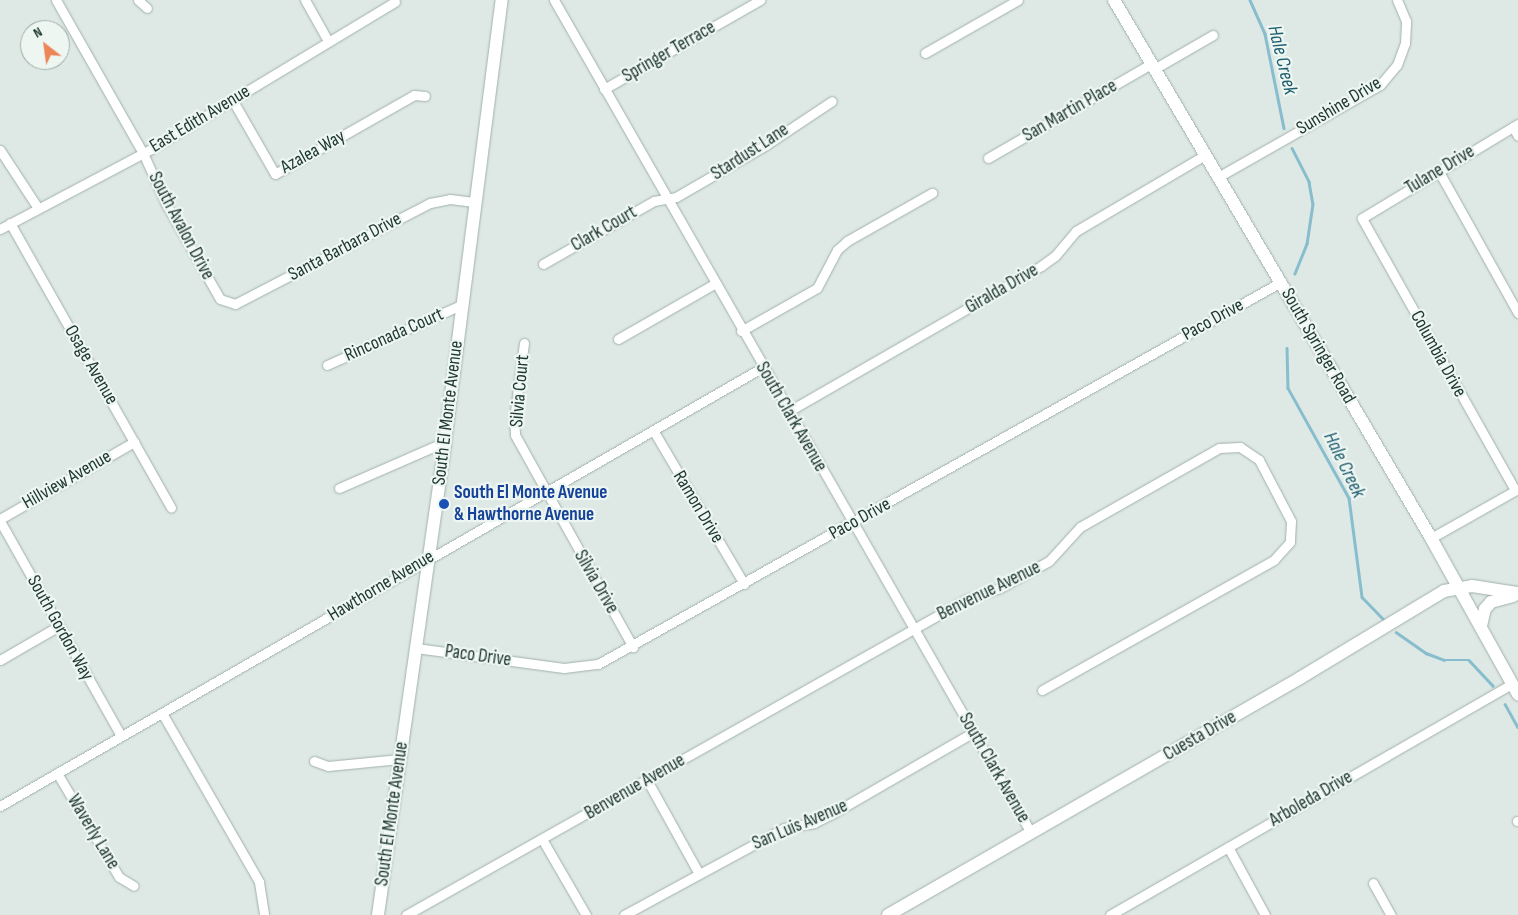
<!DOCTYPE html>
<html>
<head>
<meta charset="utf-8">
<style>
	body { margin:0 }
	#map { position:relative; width:1518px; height:915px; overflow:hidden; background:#dee9e5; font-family:"Sofia Sans Condensed",sans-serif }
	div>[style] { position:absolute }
	.stream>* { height:2.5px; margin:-1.25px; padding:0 1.25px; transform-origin:1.25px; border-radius:1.25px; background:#87bdcd }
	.roads { filter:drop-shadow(0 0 1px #a1b0ac) drop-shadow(0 0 1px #a1b0ac) }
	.street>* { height:9px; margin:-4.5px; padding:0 4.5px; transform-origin:4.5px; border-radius:4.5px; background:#fff }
	.secondary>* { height:12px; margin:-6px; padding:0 6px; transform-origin:6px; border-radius:6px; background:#fff }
	.dots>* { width:14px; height:14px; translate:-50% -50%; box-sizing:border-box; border:2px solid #eef6f2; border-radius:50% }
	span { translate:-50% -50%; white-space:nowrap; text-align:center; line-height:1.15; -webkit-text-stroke:4.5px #eef6f2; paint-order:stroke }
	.street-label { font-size:19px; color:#203833 }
	.transit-label { font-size:19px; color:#164399; font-weight:700 }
	.left { translate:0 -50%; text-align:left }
	.water-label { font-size:20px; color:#1d5d70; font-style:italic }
	.north { position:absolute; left:20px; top:20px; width:50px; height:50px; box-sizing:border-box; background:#eef6f2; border:1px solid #9caaa6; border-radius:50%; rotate:330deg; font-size:14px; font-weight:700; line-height:20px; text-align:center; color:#203833 }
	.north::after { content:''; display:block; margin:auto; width:18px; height:22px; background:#ec8658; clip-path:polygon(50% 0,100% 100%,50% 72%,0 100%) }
</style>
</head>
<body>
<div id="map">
	<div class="stream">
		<i style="left:1250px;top:0;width:37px;rotate:66deg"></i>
		<i style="left:1265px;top:34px;width:96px;rotate:78.6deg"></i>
		<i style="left:1292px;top:148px;width:38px;rotate:63deg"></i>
		<i style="left:1309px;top:182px;width:22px;rotate:80deg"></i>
		<i style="left:1313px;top:204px;width:40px;rotate:98.5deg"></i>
		<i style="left:1307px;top:244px;width:32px;rotate:112deg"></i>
		<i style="left:1287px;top:348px;width:40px;rotate:88.6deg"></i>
		<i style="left:1288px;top:388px;width:126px;rotate:61deg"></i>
		<i style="left:1349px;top:498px;width:100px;rotate:82.5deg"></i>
		<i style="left:1362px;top:597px;width:33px;rotate:46deg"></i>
		<i style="left:1396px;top:632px;width:37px;rotate:35deg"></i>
		<i style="left:1426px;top:653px;width:19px;rotate:21deg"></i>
		<i style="left:1444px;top:660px;width:25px"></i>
		<i style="left:1469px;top:660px;width:35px;rotate:47deg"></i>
		<i style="left:1505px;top:704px;width:26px;rotate:61deg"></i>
	</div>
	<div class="roads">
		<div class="street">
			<i style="left:56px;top:0;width:176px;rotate:60.4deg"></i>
			<i style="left:143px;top:153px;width:56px;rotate:65.7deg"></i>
			<i style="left:166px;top:204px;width:109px;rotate:60.4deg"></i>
			<i style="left:220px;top:299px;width:16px;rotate:18deg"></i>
			<i style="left:235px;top:304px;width:220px;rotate:-27.4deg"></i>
			<i style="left:430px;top:203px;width:20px;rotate:-11deg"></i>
			<i style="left:450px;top:199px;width:24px;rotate:7deg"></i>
			<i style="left:138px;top:0;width:12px;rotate:42deg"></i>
			<i style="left:305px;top:0;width:47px;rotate:60.7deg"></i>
			<i style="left:554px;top:0;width:960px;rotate:60.2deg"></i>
			<i style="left:925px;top:53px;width:107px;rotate:-29.7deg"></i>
			<i style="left:1154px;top:69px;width:68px;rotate:-30deg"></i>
			<i style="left:604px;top:89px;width:180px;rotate:-29.7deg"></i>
			<i style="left:233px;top:101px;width:84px;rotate:60.1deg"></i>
			<i style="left:275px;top:174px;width:160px;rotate:-29.6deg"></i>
			<i style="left:414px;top:95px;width:11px;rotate:5deg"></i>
			<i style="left:1513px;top:127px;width:10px;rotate:61deg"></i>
			<i style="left:0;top:150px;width:69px;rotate:56.8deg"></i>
			<i style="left:988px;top:158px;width:188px;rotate:-30deg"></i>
			<i style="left:1438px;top:170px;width:164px;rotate:60.8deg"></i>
			<i style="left:1218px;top:177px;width:186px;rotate:-29.6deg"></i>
			<i style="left:1380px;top:85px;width:26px;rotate:-50deg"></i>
			<i style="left:1397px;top:65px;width:23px;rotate:-70deg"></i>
			<i style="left:1405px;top:43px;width:22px;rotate:-87deg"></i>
			<i style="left:1406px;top:21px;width:23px;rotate:-113deg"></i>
			<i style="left:10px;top:223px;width:327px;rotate:60.5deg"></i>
			<i style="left:0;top:229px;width:171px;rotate:-27.9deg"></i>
			<i style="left:151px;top:149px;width:285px;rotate:-31.1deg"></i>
			<i style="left:543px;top:264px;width:128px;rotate:-29.6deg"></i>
			<i style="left:654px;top:201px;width:22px;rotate:-10deg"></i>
			<i style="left:676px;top:197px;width:104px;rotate:-30deg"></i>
			<i style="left:766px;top:145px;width:79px;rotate:-33.7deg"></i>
			<i style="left:741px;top:331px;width:87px;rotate:-29.5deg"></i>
			<i style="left:817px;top:288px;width:43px;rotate:-62.2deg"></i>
			<i style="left:837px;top:250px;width:13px;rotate:-42deg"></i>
			<i style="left:847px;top:241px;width:98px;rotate:-29.5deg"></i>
			<i style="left:618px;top:339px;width:111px;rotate:-29.8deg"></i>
			<i style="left:524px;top:343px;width:77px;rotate:97.5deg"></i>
			<i style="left:514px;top:419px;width:16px;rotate:86deg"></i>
			<i style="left:515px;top:435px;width:243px;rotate:60.9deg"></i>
			<i style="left:327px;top:365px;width:147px;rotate:-24.1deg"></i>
			<i style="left:789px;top:411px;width:291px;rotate:-29.9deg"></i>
			<i style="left:1041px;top:266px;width:17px;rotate:-36deg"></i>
			<i style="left:1055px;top:256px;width:33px;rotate:-50deg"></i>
			<i style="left:1076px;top:231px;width:150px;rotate:-30.5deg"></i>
			<i style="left:653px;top:430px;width:179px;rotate:59.4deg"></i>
			<i style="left:339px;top:488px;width:116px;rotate:-23.5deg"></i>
			<i style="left:1515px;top:490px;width:312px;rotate:-119.4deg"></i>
			<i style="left:1362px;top:218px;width:182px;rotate:-31.1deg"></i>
			<i style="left:0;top:519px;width:155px;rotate:-29.9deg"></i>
			<i style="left:0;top:521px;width:247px;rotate:60.6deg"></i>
			<i style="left:1431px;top:538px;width:100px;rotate:-29.4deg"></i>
			<i style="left:416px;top:648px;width:149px;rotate:7.7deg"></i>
			<i style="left:564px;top:668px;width:34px;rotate:-7deg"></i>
			<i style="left:598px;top:664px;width:783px;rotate:-29.22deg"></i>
			<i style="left:0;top:660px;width:68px;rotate:-30deg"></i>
			<i style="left:162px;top:713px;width:195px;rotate:60.1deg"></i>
			<i style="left:259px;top:882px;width:33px;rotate:81deg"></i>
			<i style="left:314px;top:761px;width:15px;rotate:20deg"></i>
			<i style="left:328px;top:766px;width:72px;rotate:-5.6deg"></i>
			<i style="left:57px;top:773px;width:121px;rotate:59.2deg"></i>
			<i style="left:119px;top:877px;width:17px;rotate:31deg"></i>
			<i style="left:647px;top:780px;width:107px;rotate:61deg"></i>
			<i style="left:0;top:806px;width:880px;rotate:-29.91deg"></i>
			<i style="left:1517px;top:821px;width:1px"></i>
			<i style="left:542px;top:839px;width:88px;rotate:59.9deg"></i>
			<i style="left:1228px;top:847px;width:77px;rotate:61.4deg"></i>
			<i style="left:1373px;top:883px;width:37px;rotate:61deg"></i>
			<i style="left:406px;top:915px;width:642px;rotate:-29.4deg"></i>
			<i style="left:965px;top:600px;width:37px;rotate:-19deg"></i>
			<i style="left:1000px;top:588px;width:56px;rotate:-28.9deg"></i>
			<i style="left:1049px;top:561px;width:46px;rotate:-47.6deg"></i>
			<i style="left:1080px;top:527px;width:160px;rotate:-29.6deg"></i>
			<i style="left:1219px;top:448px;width:21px;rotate:-3deg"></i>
			<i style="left:1240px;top:447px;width:23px;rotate:34deg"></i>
			<i style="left:1259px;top:460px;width:69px;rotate:62.3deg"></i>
			<i style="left:1291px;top:521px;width:21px;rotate:93deg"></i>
			<i style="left:1290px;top:542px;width:24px;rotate:132deg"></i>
			<i style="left:1274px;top:560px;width:266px;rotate:150.7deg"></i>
			<i style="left:624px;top:915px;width:182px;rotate:-28.5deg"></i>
			<i style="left:784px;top:828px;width:30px;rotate:-9deg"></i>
			<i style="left:814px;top:823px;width:18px;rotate:-27deg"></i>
			<i style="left:830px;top:815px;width:166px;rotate:-30deg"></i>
			<i style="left:1110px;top:915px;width:464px;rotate:-29.9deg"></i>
		</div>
		<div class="secondary">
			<i style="left:1114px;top:0;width:624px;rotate:59.49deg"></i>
			<i style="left:1431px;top:538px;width:179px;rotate:60.9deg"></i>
			<i style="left:1481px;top:626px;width:17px;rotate:-77deg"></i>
			<i style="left:1485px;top:609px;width:9px;rotate:-49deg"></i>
			<i style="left:1491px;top:602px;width:23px;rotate:-15deg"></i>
			<i style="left:378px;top:915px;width:478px;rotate:-81.9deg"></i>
			<i style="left:445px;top:442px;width:446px;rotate:-82.7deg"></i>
			<i style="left:888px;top:915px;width:475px;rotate:-29.9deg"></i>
			<i style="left:1300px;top:678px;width:168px;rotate:-31.1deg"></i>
			<i style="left:1444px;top:591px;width:28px;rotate:-10deg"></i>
			<i style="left:1472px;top:586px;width:47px;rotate:8.7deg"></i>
		</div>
	</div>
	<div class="dots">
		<i style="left:444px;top:504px;background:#1a4fb4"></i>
	</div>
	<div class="street-label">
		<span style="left:669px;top:52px;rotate:-30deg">Springer Terrace</span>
		<span style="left:1339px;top:106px;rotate:-31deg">Sunshine Drive</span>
		<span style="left:1070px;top:111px;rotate:-30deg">San Martin Place</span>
		<span style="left:200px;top:119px;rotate:-31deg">East Edith Avenue</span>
		<span style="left:313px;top:152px;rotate:-29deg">Azalea Way</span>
		<span style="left:750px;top:152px;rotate:-33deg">Stardust Lane</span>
		<span style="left:1440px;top:170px;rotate:-31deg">Tulane Drive</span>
		<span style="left:181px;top:226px;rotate:62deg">South Avalon Drive</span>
		<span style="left:604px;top:229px;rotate:-30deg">Clark Court</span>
		<span style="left:345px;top:247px;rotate:-28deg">Santa Barbara Drive</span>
		<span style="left:1002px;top:289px;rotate:-30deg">Giralda Drive</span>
		<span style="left:1213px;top:320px;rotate:-29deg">Paco Drive</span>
		<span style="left:394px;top:335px;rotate:-24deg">Rinconada Court</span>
		<span style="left:1318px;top:346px;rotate:60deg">South Springer Road</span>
		<span style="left:1438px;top:354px;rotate:61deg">Columbia Drive</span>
		<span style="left:91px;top:365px;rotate:60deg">Osage Avenue</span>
		<span style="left:520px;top:391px;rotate:-85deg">Silvia Court</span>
		<span style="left:448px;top:413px;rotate:-83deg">South El Monte Avenue</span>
		<span style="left:791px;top:417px;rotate:60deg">South Clark Avenue</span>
		<span style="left:67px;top:480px;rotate:-30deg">Hillview Avenue</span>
		<span style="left:698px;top:507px;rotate:59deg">Ramon Drive</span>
		<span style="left:860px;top:519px;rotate:-29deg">Paco Drive</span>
		<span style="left:596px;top:582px;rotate:60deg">Silvia Drive</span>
		<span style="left:381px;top:586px;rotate:-31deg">Hawthorne Avenue</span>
		<span style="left:989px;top:591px;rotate:-26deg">Benvenue Avenue</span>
		<span style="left:60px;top:628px;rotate:61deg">South Gordon Way</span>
		<span style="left:478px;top:656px;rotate:8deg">Paco Drive</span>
		<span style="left:1200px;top:736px;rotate:-30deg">Cuesta Drive</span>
		<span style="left:994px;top:768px;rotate:60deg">South Clark Avenue</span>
		<span style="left:635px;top:787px;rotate:-30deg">Benvenue Avenue</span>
		<span style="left:1311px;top:799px;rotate:-30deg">Arboleda Drive</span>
		<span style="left:392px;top:814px;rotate:-82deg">South El Monte Avenue</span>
		<span style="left:800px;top:825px;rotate:-23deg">San Luis Avenue</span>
		<span style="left:93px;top:832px;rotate:59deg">Waverly Lane</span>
	</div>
	<div class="transit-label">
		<span class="left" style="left:454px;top:504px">South El Monte Avenue<br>&amp; Hawthorne Avenue</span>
	</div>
	<div class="water-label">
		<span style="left:1282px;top:60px;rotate:76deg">Hale Creek</span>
		<span style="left:1344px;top:465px;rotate:64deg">Hale Creek</span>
	</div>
	<div class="north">N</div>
</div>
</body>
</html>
